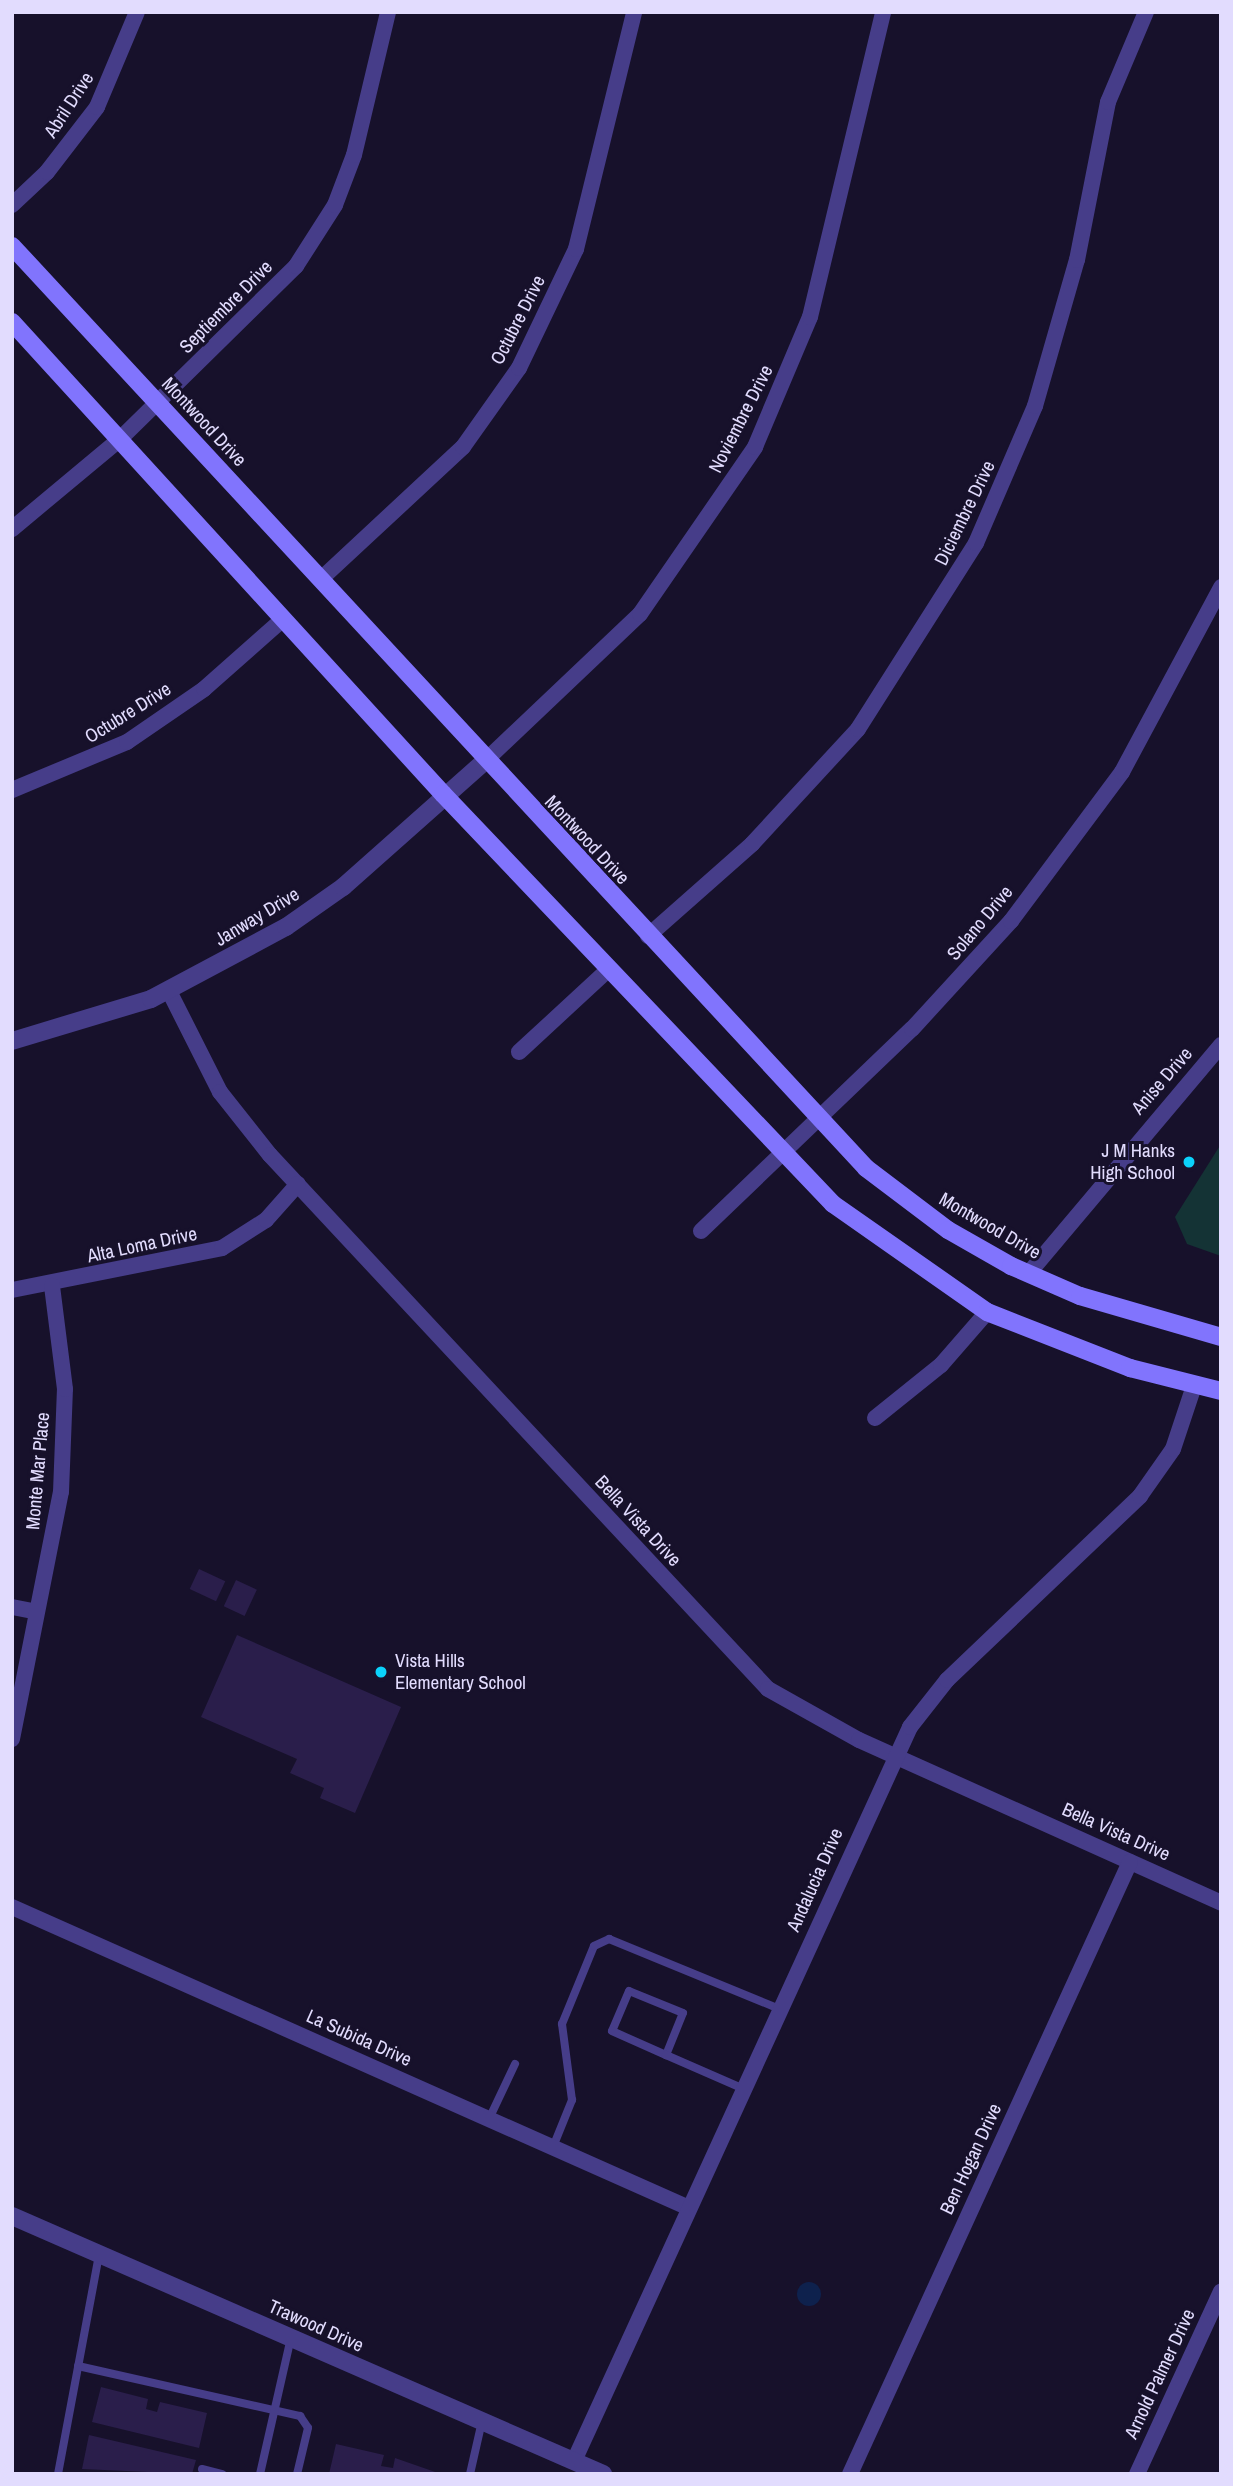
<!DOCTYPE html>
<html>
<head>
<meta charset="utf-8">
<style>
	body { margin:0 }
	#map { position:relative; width:1233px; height:2486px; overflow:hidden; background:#17112b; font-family:"Archivo Narrow",sans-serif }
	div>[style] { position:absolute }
	.green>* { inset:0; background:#143335 }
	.water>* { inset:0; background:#0e214d }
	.round { border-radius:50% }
	.building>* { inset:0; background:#2a1e4b; transform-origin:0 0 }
	.service>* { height:8px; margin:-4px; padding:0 4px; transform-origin:4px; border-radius:4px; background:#463d89 }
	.minor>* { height:16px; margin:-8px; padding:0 8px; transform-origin:8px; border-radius:8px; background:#463d89 }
	.tertiary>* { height:18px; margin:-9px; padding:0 9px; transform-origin:9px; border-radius:9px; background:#463d89 }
	.secondary>* { height:18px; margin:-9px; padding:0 9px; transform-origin:9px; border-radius:9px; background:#8174fd }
	.dots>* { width:19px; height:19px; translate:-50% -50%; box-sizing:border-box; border:4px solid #17112b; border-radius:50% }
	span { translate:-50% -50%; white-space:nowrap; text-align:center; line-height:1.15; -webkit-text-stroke:6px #17112b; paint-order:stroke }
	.street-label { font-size:19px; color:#e2dcfe }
	.poi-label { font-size:19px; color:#e2dcfe }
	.right { translate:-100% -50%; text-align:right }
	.left { translate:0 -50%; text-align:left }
	.frame { position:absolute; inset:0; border:14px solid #e2dcfe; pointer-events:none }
</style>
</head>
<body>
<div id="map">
	<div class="green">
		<i style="clip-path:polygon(1221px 1144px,1221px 1256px,1187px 1244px,1175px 1217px)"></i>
	</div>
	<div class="water">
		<i class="round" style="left:797px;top:2282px;width:24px;height:24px"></i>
	</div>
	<div class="building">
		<i style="left:199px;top:1569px;width:29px;height:22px;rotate:25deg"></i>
		<i style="left:236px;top:1580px;width:23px;height:29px;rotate:25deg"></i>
		<i style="clip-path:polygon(237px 1635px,401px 1707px,355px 1813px,320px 1798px,324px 1788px,290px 1773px,297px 1759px,201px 1717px)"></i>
		<i style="clip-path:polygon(101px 2387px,148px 2399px,146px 2409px,157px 2412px,160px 2402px,207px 2413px,199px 2448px,92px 2422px)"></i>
		<i style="clip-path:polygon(89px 2435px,196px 2460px,192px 2474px,82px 2469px)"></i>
		<i style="clip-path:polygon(336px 2444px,384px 2455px,381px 2466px,393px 2468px,395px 2458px,441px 2474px,329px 2474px)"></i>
	</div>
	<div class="service">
		<i style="left:666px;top:2055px;width:45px;rotate:-68deg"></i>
		<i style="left:683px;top:2013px;width:58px;rotate:-157.8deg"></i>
		<i style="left:629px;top:1991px;width:43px;rotate:113deg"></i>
		<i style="left:612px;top:2031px;width:59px;rotate:24deg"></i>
		<i style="left:666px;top:2055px;width:85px;rotate:23.6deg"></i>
		<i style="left:489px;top:2119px;width:61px;rotate:-64.7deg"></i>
		<i style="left:553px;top:2147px;width:51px;rotate:-68deg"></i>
		<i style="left:572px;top:2100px;width:77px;rotate:-97.5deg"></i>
		<i style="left:562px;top:2024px;width:84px;rotate:-67.7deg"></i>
		<i style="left:594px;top:1946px;width:17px;rotate:-25deg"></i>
		<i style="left:609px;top:1939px;width:185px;rotate:22.3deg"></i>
		<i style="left:78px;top:2366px;width:228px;rotate:12.7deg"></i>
		<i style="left:300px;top:2416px;width:14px;rotate:56deg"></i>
		<i style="left:308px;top:2428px;width:47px;rotate:103.4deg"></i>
		<i style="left:202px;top:2469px;width:21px;rotate:14deg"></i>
		<i style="left:58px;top:2474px;width:224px;rotate:-79.4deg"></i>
		<i style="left:260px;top:2474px;width:139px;rotate:-77.2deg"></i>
		<i style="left:470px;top:2474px;width:54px;rotate:-77.2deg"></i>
	</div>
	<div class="minor">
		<i style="left:12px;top:205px;width:48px;rotate:-43.3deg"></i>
		<i style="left:47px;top:172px;width:82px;rotate:-52.4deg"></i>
		<i style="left:97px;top:107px;width:103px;rotate:-67.2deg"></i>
		<i style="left:12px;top:529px;width:141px;rotate:-39.8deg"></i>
		<i style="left:120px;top:439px;width:247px;rotate:-44.5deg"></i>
		<i style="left:296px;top:266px;width:72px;rotate:-57.4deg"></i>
		<i style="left:335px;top:205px;width:53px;rotate:-69.2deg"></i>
		<i style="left:354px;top:155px;width:147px;rotate:-76.6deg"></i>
		<i style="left:321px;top:579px;width:194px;rotate:-42.9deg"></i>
		<i style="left:463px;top:447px;width:97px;rotate:-54.7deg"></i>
		<i style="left:519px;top:368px;width:132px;rotate:-64.4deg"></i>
		<i style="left:576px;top:249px;width:244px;rotate:-76.2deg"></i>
		<i style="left:484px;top:762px;width:215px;rotate:-43.5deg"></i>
		<i style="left:640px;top:614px;width:203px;rotate:-55.4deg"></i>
		<i style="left:755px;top:447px;width:141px;rotate:-67.1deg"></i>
		<i style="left:810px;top:317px;width:314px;rotate:-76.5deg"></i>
		<i style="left:12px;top:790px;width:125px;rotate:-22.7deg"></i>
		<i style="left:127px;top:742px;width:93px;rotate:-34.5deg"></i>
		<i style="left:204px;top:689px;width:106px;rotate:-41.5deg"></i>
		<i style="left:648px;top:936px;width:139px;rotate:-41.5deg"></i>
		<i style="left:752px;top:844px;width:156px;rotate:-47.3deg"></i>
		<i style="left:858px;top:729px;width:220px;rotate:-57.6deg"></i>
		<i style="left:976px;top:543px;width:149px;rotate:-66.7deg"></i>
		<i style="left:1035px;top:406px;width:152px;rotate:-74deg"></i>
		<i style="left:1077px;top:260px;width:161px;rotate:-78.9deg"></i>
		<i style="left:1108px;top:102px;width:98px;rotate:-67.1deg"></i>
		<i style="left:169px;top:991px;width:113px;rotate:63.2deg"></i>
		<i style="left:220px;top:1092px;width:80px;rotate:51.6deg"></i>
		<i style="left:270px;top:1155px;width:730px;rotate:47deg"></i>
		<i style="left:768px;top:1689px;width:104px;rotate:29.3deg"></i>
		<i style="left:859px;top:1740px;width:397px;rotate:24.2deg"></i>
		<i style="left:519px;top:1052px;width:121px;rotate:-42.7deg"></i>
		<i style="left:701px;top:1231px;width:292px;rotate:-43.8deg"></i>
		<i style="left:912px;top:1029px;width:147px;rotate:-47.5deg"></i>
		<i style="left:1011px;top:921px;width:186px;rotate:-53.3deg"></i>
		<i style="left:1122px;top:772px;width:210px;rotate:-61.8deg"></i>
		<i style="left:1029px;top:1273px;width:298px;rotate:-49.9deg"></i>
		<i style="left:12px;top:1290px;width:214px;rotate:-11.3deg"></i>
		<i style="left:222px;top:1248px;width:52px;rotate:-32.5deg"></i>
		<i style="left:266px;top:1220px;width:48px;rotate:-48.4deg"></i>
		<i style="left:875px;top:1418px;width:85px;rotate:-38.8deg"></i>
		<i style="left:941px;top:1365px;width:70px;rotate:-49deg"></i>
		<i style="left:12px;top:1607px;width:25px;rotate:11deg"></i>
		<i style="left:12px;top:1739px;width:252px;rotate:-78.8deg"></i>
		<i style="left:61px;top:1492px;width:103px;rotate:-87.8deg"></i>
		<i style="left:65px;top:1389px;width:104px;rotate:-97.2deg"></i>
		<i style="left:12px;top:1907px;width:741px;rotate:23.97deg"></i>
		<i style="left:574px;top:2461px;width:807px;rotate:-65.4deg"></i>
		<i style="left:910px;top:1727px;width:60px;rotate:-51.8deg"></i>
		<i style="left:947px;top:1680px;width:267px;rotate:-43.6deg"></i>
		<i style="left:1140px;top:1496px;width:57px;rotate:-54.9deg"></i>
		<i style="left:1173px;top:1449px;width:66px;rotate:-71.6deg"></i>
		<i style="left:850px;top:2474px;width:673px;rotate:-65.42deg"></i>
		<i style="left:1137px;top:2474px;width:201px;rotate:-65.3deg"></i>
	</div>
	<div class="tertiary">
		<i style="left:12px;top:1041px;width:145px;rotate:-16.8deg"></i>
		<i style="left:151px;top:999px;width:153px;rotate:-28.1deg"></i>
		<i style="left:286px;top:927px;width:70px;rotate:-35.1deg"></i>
		<i style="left:343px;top:887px;width:188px;rotate:-41.6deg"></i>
		<i style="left:12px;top:2216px;width:645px;rotate:23.58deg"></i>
	</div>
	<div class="secondary">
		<i style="left:12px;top:246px;width:1257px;rotate:47.19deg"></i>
		<i style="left:866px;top:1168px;width:103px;rotate:37.1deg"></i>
		<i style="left:948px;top:1230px;width:73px;rotate:29.7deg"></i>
		<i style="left:1011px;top:1266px;width:75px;rotate:23.5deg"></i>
		<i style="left:1080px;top:1296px;width:147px;rotate:16.2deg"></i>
		<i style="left:12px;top:322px;width:639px;rotate:47.6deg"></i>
		<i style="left:443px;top:794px;width:566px;rotate:46.43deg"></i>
		<i style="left:833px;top:1204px;width:188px;rotate:35deg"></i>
		<i style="left:987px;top:1312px;width:154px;rotate:21.4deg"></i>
		<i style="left:1130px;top:1368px;width:94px;rotate:14.2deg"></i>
	</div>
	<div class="dots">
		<i style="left:1189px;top:1162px;background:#0bd2fb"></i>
		<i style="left:381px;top:1672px;background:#0bd2fb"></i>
	</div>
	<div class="street-label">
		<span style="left:69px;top:105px;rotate:-57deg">Abril Drive</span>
		<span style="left:226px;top:307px;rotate:-45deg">Septiembre Drive</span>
		<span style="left:518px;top:320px;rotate:-63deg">Octubre Drive</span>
		<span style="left:741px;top:419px;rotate:-63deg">Noviembre Drive</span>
		<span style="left:204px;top:422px;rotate:47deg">Montwood Drive</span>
		<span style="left:965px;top:513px;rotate:-64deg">Diciembre Drive</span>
		<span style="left:128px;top:713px;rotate:-32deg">Octubre Drive</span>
		<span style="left:587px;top:840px;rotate:47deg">Montwood Drive</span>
		<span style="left:257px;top:917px;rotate:-31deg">Janway Drive</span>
		<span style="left:980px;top:923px;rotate:-50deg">Solano Drive</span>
		<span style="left:1162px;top:1081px;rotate:-49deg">Anise Drive</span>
		<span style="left:990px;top:1226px;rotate:30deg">Montwood Drive</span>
		<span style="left:142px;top:1245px;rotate:-12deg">Alta Loma Drive</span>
		<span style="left:38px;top:1471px;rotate:-85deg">Monte Mar Place</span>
		<span style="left:638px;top:1521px;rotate:47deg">Bella Vista Drive</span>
		<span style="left:1116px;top:1832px;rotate:24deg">Bella Vista Drive</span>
		<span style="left:815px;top:1880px;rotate:-66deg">Andalucia Drive</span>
		<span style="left:359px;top:2038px;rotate:24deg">La Subida Drive</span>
		<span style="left:971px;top:2159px;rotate:-65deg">Ben Hogan Drive</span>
		<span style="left:316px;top:2326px;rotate:24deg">Trawood Drive</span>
		<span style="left:1160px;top:2374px;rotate:-65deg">Arnold Palmer Drive</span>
	</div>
	<div class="poi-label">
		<span class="right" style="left:1175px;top:1162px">J M Hanks<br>High School</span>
		<span class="left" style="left:395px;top:1672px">Vista Hills<br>Elementary School</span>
	</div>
	<div class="frame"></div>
</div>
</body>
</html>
